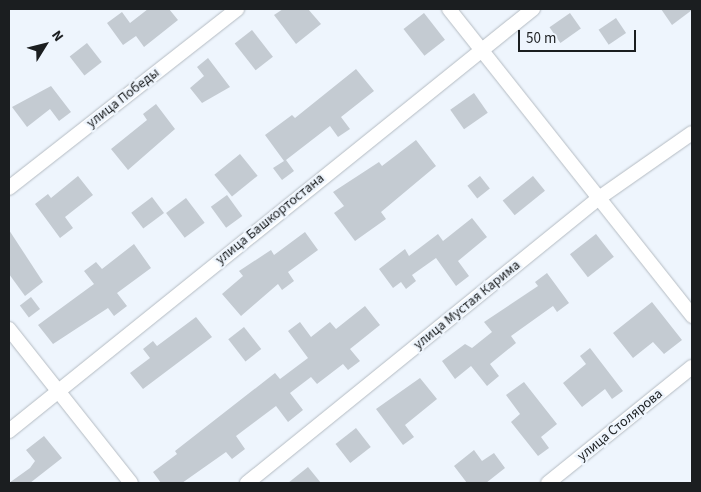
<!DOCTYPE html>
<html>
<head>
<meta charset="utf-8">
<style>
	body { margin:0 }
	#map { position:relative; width:701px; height:492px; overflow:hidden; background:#eef5fd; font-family:"Source Sans 3",sans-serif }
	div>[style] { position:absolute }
	.building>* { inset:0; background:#c4cbd2; transform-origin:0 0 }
	.roads { filter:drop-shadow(0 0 1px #b4bbc2) drop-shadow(0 0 1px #b4bbc2) }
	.street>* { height:14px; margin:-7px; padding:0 7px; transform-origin:7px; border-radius:7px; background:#fff }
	span { translate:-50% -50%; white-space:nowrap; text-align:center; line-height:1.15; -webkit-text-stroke:4.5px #eef5fd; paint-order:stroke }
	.street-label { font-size:14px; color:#1b1e20 }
	.frame { position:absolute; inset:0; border:10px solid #1b1e20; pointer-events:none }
	.north { position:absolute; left:20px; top:20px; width:50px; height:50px; -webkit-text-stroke:4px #eef5fd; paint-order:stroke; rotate:54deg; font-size:14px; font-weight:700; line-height:20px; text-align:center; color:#1b1e20 }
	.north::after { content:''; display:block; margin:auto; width:18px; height:22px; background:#1b1e20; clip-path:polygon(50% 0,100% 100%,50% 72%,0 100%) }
	.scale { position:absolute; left:518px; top:30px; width:118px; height:22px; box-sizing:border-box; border:2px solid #1b1e20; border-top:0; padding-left:6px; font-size:15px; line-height:18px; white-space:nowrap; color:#1b1e20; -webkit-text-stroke:4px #eef5fd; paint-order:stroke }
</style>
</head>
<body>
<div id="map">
	<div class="building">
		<i style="clip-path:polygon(148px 9px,169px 9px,178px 20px,144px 47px,136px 36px,123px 45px,107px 23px,122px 12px,130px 23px)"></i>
		<i style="clip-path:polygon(283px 9px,308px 9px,321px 24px,296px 44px,274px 15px)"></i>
		<i style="clip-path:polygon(661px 9px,692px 9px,692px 10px,672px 25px)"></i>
		<i style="left:424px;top:13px;width:34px;height:26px;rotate:52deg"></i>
		<i style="left:570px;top:13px;width:19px;height:25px;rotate:55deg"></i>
		<i style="left:616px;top:18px;width:18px;height:21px;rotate:56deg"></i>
		<i style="left:252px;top:30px;width:34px;height:22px;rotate:52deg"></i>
		<i style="left:87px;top:43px;width:24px;height:22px;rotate:52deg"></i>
		<i style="clip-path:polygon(208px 58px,230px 87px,202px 103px,190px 88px,204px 76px,197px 67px)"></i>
		<i style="clip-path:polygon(356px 69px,374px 91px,341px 117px,350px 129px,338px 137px,330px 126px,286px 160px,294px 171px,282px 180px,273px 168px,284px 161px,265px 135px,292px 115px,295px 118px)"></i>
		<i style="clip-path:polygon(51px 86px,71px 112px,59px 121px,50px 109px,27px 127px,12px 107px)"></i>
		<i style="left:474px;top:93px;width:24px;height:29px;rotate:55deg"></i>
		<i style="clip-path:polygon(156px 104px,175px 129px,128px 170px,111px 149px,147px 120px,143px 114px)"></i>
		<i style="clip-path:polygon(416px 140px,436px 166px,381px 212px,386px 219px,355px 241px,334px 213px,344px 206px,333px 192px,379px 162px,382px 166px)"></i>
		<i style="left:240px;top:154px;width:28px;height:33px;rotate:51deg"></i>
		<i style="clip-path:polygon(78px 176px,93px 195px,65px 217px,73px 228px,60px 238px,35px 204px,48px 194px,51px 198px)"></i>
		<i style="left:480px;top:176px;width:16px;height:16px;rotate:52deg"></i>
		<i style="left:533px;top:176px;width:19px;height:39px;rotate:51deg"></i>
		<i style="left:227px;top:195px;width:26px;height:20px;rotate:54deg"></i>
		<i style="left:152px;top:197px;width:20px;height:26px;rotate:53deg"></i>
		<i style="left:186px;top:198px;width:31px;height:25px;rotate:53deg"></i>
		<i style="clip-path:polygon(472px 218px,487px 237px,458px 261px,469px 276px,456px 286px,436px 258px,412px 275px,416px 281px,406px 289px,401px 282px,393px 288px,379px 269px,405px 249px,409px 256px,438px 234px,443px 241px)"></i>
		<i style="clip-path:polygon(9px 230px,43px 282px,25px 296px,9px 274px)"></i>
		<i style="clip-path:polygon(305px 232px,318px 250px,288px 272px,294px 281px,282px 290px,278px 284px,241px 316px,222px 294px,243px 276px,239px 271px,271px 250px,274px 255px)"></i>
		<i style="left:596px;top:234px;width:29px;height:33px;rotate:52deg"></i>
		<i style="clip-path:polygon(134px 244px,151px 268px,117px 293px,127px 306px,114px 316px,108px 308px,53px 344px,38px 325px,94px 284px,84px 271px,96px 262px,102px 269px)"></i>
		<i style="clip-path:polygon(547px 273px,569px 303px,557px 312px,553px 306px,511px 336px,516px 343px,490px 364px,499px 376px,487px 386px,471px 366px,455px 379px,442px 361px,465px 344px,472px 348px,492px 332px,484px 322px,538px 286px,535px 282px)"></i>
		<i style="left:31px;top:297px;width:15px;height:14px;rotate:53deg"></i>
		<i style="clip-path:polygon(652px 302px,682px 340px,664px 354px,653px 342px,633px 358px,613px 333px)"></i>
		<i style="clip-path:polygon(365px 306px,380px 325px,350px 349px,360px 361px,348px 370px,343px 364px,317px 384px,311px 377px,290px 393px,303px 410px,288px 422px,276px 406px,236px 436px,245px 449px,232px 459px,226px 452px,182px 483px,161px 483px,153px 472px,177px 454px,175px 451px,275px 373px,280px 379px,308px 358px,288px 331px,300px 322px,311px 337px,330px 322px,336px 329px)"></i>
		<i style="clip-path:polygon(196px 317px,212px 337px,143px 389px,130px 373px,150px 358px,143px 349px,153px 341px,157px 346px)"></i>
		<i style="left:244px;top:327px;width:28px;height:20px;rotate:52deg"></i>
		<i style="clip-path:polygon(590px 348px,623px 391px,612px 399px,605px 389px,582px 407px,563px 383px,586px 364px,580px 356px)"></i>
		<i style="clip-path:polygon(420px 378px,437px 399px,405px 425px,414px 437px,403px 445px,376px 409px)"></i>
		<i style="clip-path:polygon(524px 382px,557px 424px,541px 437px,549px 448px,538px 456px,511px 422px,520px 414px,506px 395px)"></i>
		<i style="left:356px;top:428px;width:24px;height:26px;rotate:52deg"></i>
		<i style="clip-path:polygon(44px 436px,62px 458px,30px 483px,9px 483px,30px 468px,35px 461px,26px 450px)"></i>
		<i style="clip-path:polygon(474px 450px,482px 461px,494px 453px,505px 468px,486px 483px,467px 483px,454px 466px)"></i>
		<i style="clip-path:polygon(308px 467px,321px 483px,288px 483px)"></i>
	</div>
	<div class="roads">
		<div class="street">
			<i style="left:449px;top:9px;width:392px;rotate:51.6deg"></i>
			<i style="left:9px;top:188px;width:290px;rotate:-38.1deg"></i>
			<i style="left:9px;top:329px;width:196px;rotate:51.6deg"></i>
			<i style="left:9px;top:431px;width:673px;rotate:-38.85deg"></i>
			<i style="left:247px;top:483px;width:453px;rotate:-39deg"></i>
			<i style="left:599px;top:198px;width:113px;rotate:-35deg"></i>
			<i style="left:548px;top:483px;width:185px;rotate:-38.9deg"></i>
		</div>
	</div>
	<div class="street-label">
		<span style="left:123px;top:98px;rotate:-38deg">улица Победы</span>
		<span style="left:270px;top:219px;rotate:-39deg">улица Башкортостана</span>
		<span style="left:467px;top:305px;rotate:-39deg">улица Мустая Карима</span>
		<span style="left:620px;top:425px;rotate:-39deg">улица Столярова</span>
	</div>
	<div class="frame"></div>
	<div class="north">N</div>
	<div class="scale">50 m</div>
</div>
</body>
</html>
